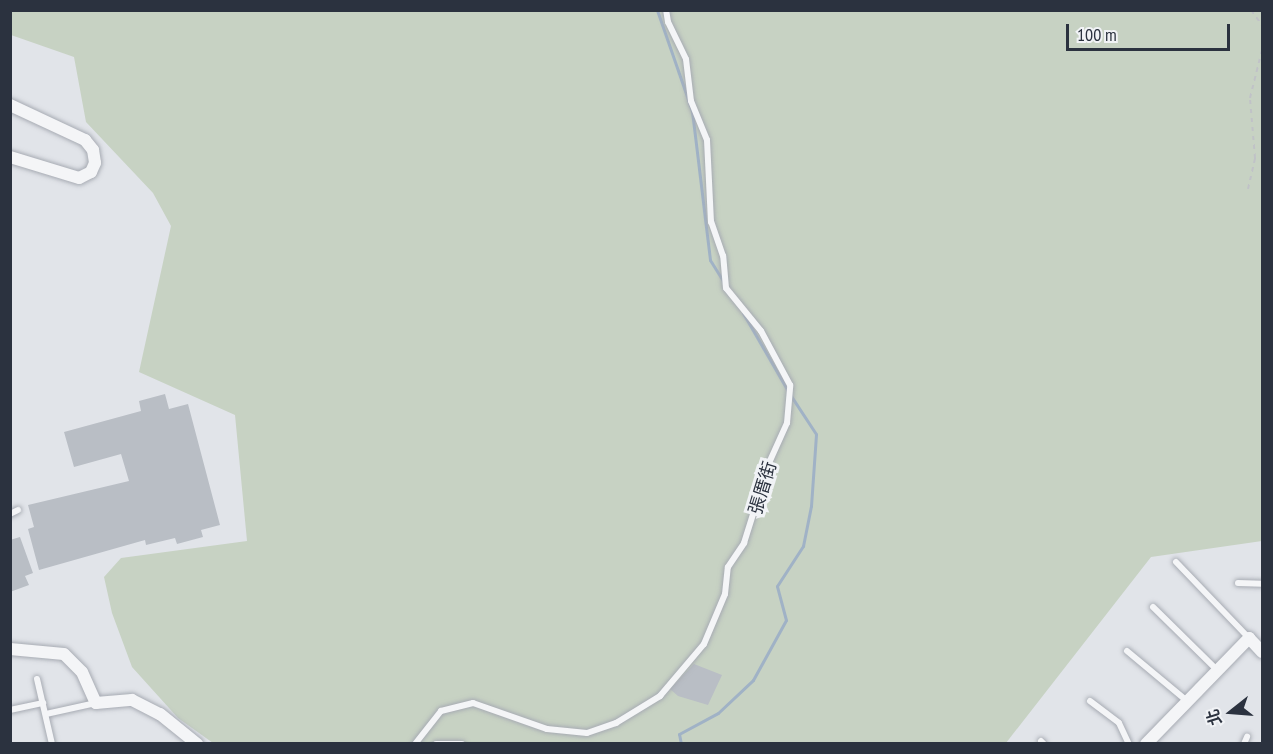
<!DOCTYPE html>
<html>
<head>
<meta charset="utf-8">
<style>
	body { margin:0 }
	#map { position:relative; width:1273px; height:754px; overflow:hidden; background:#e1e4e9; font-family:"PT Sans Narrow","Noto Sans TC",sans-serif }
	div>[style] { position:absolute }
	.green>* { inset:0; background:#c7d2c3 }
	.stream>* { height:3px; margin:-1.5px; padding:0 1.5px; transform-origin:1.5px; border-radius:1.5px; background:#a0b2c6 }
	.building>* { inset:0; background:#b9bec5 }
	.path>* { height:2px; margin-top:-1px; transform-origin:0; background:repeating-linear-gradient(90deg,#c0c2c7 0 4.5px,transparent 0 9px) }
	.roads { filter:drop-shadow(0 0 2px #a7abb3) drop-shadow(0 0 2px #a7abb3) }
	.service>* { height:6px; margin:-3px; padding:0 3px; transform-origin:3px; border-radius:3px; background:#f4f5f7 }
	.minor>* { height:12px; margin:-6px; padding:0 6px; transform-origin:6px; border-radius:6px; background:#f4f5f7 }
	span { translate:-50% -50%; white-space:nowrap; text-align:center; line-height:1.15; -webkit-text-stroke:6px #f1f3f6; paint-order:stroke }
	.street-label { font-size:18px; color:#2b323f }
	.frame { position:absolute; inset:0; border:12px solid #2b323f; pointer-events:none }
	.north { position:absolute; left:1201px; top:682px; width:60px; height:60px; -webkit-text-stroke:4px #f1f3f6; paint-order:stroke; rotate:253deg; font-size:16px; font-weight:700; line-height:24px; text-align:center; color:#2b323f }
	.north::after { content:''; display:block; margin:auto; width:21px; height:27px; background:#2b323f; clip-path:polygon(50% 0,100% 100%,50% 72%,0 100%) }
	.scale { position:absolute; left:1066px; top:24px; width:164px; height:27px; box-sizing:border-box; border:3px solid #2b323f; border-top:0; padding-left:8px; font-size:18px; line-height:21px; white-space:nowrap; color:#2b323f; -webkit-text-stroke:4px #f1f3f6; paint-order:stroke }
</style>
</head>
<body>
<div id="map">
	<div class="green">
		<i style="clip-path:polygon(11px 10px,1262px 11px,1262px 541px,1151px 557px,1006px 743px,213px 743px,178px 718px,132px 667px,112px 613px,104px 577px,121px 558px,247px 541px,235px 415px,139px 372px,171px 226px,153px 193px,86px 122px,74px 57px,11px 35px)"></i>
	</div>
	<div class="stream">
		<i style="left:657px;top:10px;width:107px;rotate:70.9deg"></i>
		<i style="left:692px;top:111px;width:150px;rotate:83.1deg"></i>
		<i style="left:710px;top:260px;width:26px;rotate:58deg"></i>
		<i style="left:743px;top:313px;width:90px;rotate:60deg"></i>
		<i style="left:681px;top:744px;width:10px;rotate:-101deg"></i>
		<i style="left:679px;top:734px;width:44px;rotate:-28.3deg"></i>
		<i style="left:718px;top:713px;width:48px;rotate:-43.3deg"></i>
		<i style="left:753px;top:680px;width:68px;rotate:-61.2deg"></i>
		<i style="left:786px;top:620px;width:35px;rotate:-105deg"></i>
		<i style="left:777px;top:586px;width:48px;rotate:-57deg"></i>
		<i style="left:803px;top:546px;width:41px;rotate:-78.7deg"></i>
		<i style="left:811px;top:506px;width:72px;rotate:-86deg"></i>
		<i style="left:816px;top:434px;width:45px;rotate:-123.3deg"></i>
	</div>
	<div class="building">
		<i style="clip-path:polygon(165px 394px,169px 409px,188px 404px,220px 525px,201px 530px,203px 537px,177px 544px,175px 538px,146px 545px,145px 540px,39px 570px,28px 529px,34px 527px,28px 505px,129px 481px,121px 454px,74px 467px,64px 432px,141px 411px,139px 401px)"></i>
		<i style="clip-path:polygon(20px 537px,33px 573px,25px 576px,29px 585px,10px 592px,10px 540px)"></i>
		<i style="clip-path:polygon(694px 664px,722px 675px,708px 705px,678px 696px,670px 689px)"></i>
	</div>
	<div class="path">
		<i style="left:1251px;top:10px;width:19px;rotate:54deg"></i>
		<i style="left:1248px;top:189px;width:32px;rotate:-77deg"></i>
		<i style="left:1255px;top:158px;width:60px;rotate:-94.8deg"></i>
		<i style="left:1250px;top:98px;width:49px;rotate:-76deg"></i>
	</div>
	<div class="roads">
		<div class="service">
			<i style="left:10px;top:514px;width:9px;rotate:-27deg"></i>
			<i style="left:1176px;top:562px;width:105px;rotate:46.2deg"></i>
			<i style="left:1238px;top:583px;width:24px;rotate:2deg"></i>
			<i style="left:1153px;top:607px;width:90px;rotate:44.5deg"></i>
			<i style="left:1127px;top:651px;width:78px;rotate:39.8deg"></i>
			<i style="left:37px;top:679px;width:67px;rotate:77deg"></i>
			<i style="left:1090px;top:701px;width:36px;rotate:37deg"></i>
			<i style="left:1119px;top:723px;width:23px;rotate:65deg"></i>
			<i style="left:10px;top:710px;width:34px;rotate:-12deg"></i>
			<i style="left:46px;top:714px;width:51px;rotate:-12.4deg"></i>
			<i style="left:1041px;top:741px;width:4px;rotate:45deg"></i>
			<i style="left:415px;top:744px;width:42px;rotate:-51.8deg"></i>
			<i style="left:441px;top:711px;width:33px;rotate:-14deg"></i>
			<i style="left:473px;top:703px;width:78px;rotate:19.4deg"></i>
			<i style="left:547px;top:729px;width:40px;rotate:5.7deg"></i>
			<i style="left:587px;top:733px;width:31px;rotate:-19deg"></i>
			<i style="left:616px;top:723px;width:52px;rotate:-31.5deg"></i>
			<i style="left:660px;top:696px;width:68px;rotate:-49.8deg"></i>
			<i style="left:704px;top:644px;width:54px;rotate:-67.2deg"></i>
			<i style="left:725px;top:594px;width:27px;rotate:-84deg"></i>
			<i style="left:728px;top:567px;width:29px;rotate:-56deg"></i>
			<i style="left:744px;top:543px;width:84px;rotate:-72.6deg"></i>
			<i style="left:769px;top:463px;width:44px;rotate:-65.8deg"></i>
			<i style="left:787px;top:423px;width:38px;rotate:-85deg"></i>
			<i style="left:790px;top:385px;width:61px;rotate:-118.2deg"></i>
			<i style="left:761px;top:331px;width:55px;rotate:-129.1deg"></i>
			<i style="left:726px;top:288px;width:32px;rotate:-95deg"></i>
			<i style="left:723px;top:256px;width:36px;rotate:-109deg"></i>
			<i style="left:711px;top:222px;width:82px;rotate:-92.8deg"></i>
			<i style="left:707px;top:140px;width:42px;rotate:-112.3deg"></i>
			<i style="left:691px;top:101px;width:42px;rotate:-96.8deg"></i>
			<i style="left:686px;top:59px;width:41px;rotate:-115.9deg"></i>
			<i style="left:668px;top:22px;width:12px;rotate:-99deg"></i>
			<i style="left:436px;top:744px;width:26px"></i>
			<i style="left:1244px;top:744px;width:8px;rotate:-67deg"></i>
		</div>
		<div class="minor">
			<i style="left:10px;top:105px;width:83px;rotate:25deg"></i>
			<i style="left:85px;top:140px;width:13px;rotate:51deg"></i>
			<i style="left:93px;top:150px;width:13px;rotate:81deg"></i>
			<i style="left:95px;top:163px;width:10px;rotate:114deg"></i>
			<i style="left:91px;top:172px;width:13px;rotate:153deg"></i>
			<i style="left:79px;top:178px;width:72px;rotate:-163.1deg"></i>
			<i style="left:10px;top:649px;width:54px;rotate:5.3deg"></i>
			<i style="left:64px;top:654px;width:25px;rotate:45deg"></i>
			<i style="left:82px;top:672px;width:34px;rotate:66deg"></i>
			<i style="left:96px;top:703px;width:36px;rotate:-5deg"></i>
			<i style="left:132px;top:700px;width:31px;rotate:27deg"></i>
			<i style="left:160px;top:714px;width:48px;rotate:39deg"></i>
			<i style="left:1146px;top:744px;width:148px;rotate:-45.8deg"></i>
			<i style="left:1249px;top:638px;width:19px;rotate:47deg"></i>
		</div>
	</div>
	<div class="street-label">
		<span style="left:763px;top:488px;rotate:-73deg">張厝街</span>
	</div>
	<div class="frame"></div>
	<div class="north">北</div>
	<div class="scale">100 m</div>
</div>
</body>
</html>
